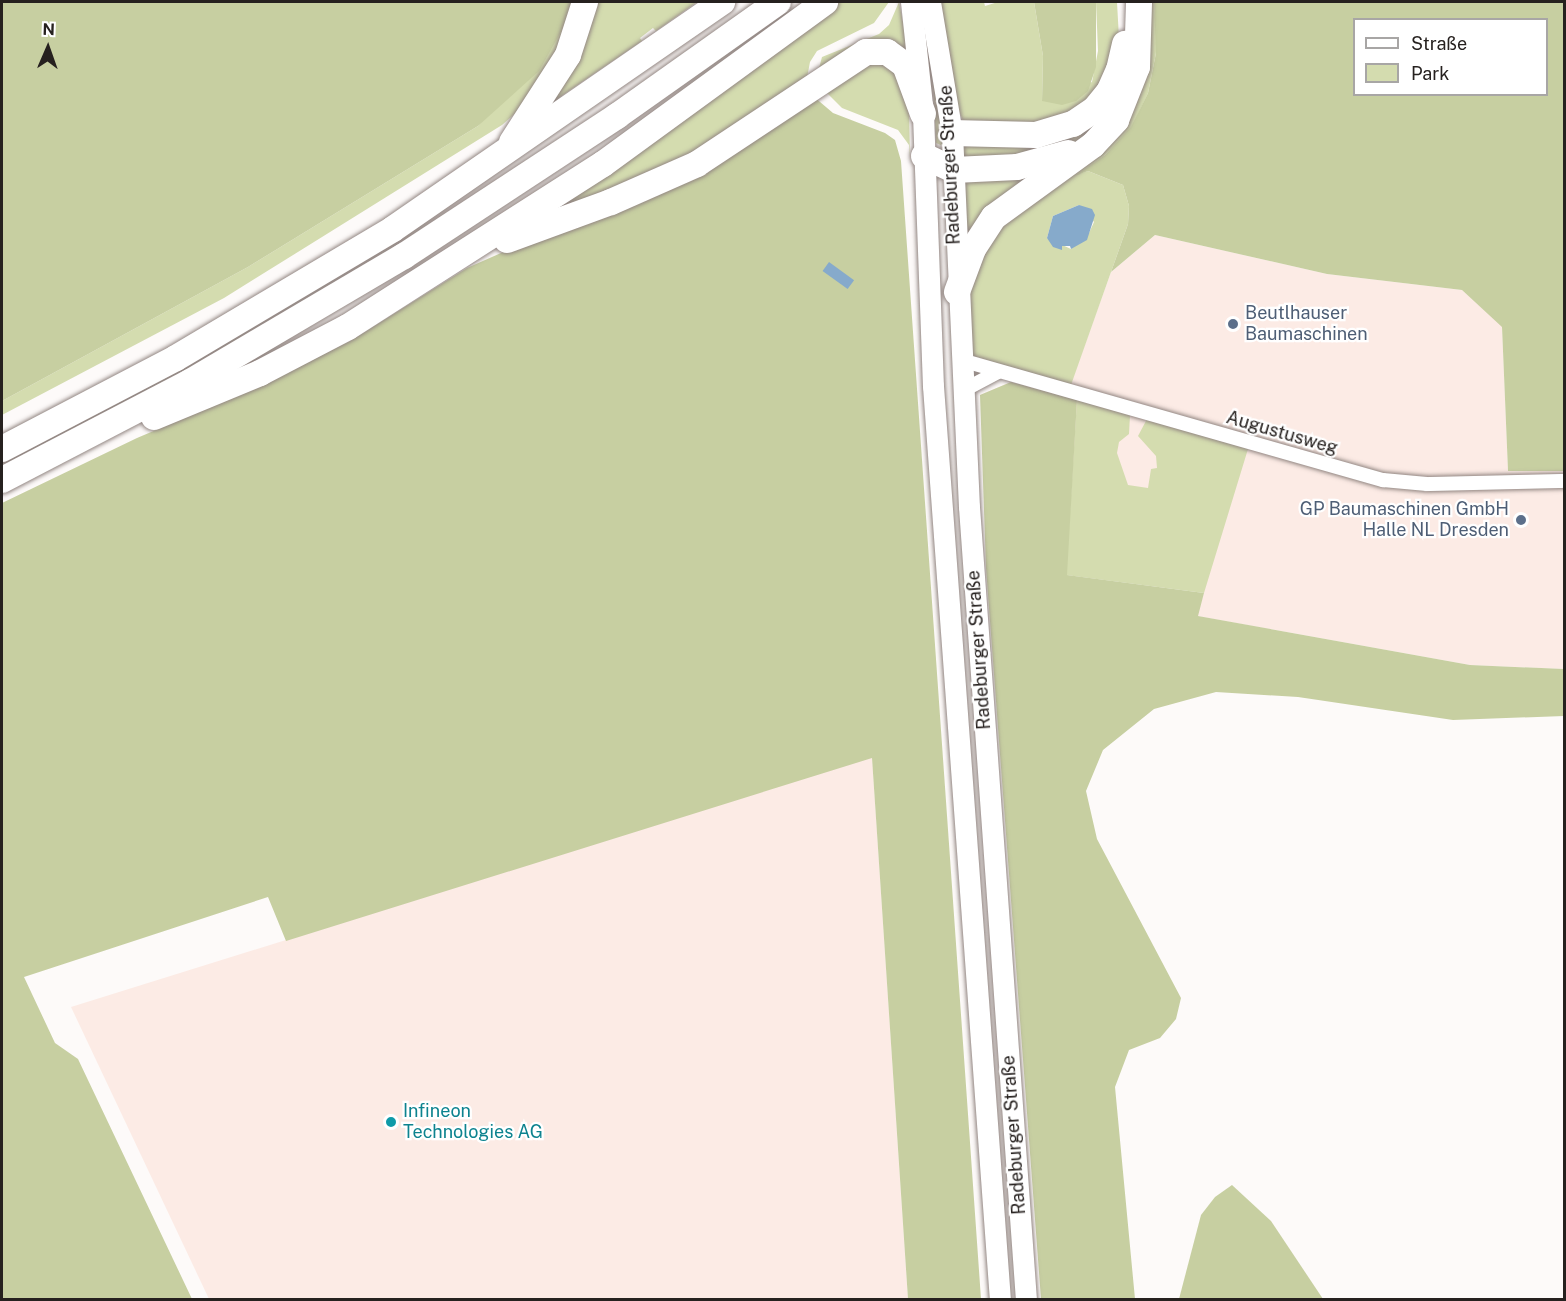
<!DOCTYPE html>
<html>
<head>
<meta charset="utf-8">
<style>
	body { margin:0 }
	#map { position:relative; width:1566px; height:1301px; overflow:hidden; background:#fdfaf9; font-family:"Public Sans",sans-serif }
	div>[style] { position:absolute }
	.built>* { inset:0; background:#fcebe5 }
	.green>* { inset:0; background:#d4dcaf }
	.forest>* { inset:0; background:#c7cfa1 }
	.water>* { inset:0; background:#86aacb; transform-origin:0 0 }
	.roads { filter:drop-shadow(0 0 2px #928682) drop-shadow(0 0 2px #928682) }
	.street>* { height:14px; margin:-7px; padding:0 7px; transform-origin:7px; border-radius:7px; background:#fff }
	.primary>* { height:21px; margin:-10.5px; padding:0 10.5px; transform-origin:10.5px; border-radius:10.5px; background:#fff }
	.highway>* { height:26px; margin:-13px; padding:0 13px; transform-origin:13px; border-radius:13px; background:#fff }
	.dots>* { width:16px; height:16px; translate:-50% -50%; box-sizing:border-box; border:3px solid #fff; border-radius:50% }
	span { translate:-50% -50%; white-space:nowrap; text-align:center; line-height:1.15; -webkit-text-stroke:4.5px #fff; paint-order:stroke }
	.street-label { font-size:18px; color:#26211f }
	.service-label { font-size:18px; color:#4e5e75 }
	.left { translate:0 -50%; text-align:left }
	.right { translate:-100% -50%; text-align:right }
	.culture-label { font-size:18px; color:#0d838f }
	.frame { position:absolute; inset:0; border:3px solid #26211f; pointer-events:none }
	.legend { position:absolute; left:1353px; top:18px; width:195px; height:78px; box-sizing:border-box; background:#fff; border:2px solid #a8a6a5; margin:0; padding:8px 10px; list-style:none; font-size:18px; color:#26211f }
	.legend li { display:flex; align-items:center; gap:12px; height:30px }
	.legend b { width:30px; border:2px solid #a8a6a5 }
	.north { position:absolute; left:18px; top:18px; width:60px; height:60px; -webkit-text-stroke:4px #fff; paint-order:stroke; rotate:2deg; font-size:16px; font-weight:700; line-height:24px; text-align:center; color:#26211f }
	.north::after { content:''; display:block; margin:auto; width:21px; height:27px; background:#26211f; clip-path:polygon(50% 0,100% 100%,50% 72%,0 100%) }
</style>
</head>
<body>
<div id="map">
	<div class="built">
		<i style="clip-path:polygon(1155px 235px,1327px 274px,1462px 290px,1502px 326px,1508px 471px,1564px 471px,1564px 669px,1470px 665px,1197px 616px,1204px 593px,980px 395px,1011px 382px,1066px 397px,1111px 272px)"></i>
		<i style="clip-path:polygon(872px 757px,908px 1299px,209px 1299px,71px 1007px)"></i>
	</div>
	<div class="green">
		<i style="clip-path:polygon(594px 2px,697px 2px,656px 31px,653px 28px,640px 38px,642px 41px,554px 101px)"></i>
		<i style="clip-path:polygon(838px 2px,889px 2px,874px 23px,817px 51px,810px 62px,806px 83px,701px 154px,542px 217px)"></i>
		<i style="clip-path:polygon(899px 2px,911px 64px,903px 56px,817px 76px,822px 57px,879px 34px,889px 25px)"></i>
		<i style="clip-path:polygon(940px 2px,984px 2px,985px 6px,998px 2px,1034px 2px,1043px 56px,1042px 101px,1092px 82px,1098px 51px,1096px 2px,1117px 2px,1119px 38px,1104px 89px,1058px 124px,965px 125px,958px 109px)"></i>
		<i style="clip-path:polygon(evenodd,1147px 2px,1154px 2px,1156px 29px,1156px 53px,1148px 93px,1132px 127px,1105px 155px,1079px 174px,1088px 171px,1123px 185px,1129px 206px,1128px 224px,1071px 385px,973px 356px,969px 347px,969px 283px,987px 232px,1100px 149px,1147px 2px,1079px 205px,1094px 222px,1089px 233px,1071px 249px,1047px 238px,1053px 216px,1079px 205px)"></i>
		<i style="clip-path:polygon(576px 18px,529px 101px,502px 125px,224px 298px,2px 415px,2px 401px,248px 267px,478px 126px,568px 19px)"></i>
		<i style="clip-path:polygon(932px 52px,943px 146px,936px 143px)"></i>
		<i style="clip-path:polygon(880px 62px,892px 66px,909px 109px,910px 158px,909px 145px,898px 130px,842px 108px,823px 89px,853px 69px)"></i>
		<i style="clip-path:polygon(1109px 116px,1076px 145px,962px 165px,959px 142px)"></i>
		<i style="clip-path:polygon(1044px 168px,967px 250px,962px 175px)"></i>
		<i style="clip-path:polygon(1077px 400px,1130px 415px,1129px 434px,1119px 442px,1117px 453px,1128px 485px,1148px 488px,1151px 469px,1157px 468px,1156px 456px,1138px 436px,1147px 419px,1248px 449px,1204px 593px,1066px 575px)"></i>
	</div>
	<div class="forest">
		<i style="clip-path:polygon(2px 2px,572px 2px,568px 19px,539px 71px,478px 126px,248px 267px,2px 401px)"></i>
		<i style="clip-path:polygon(1034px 2px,1096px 2px,1096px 67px,1088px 91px,1076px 101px,1062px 105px,1042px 101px,1043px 56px)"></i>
		<i style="clip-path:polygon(evenodd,1154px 2px,1564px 2px,1564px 471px,1508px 471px,1502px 327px,1462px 290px,1327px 274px,1155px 235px,1111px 272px,1128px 224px,1129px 206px,1123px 185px,1088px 171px,1075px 176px,1105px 155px,1131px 127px,1148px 93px,1156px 53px,1154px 2px,1354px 20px,1546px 20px,1546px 94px,1354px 94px,1354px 20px)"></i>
		<i style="clip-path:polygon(813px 96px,833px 113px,885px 133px,895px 140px,901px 161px,981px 1299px,908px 1299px,872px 758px,286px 941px,268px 897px,24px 977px,55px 1043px,78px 1059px,192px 1299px,2px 1300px,2px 503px,137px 438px,264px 384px,352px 340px,467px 268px,535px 238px)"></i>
		<i style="clip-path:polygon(1011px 382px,1077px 400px,1067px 575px,1204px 593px,1198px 616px,1470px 665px,1564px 669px,1564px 716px,1453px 720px,1298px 697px,1216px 692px,1154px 709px,1103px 750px,1086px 791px,1097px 839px,1181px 998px,1176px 1019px,1160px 1038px,1129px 1050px,1115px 1087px,1135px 1299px,1041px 1299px,986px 568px,980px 395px)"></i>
		<i style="clip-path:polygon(1232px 1185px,1271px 1221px,1323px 1299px,1179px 1299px,1201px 1215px,1215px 1197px)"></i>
	</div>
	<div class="water">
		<i style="clip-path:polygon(1079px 205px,1092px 209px,1095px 215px,1087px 240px,1071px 249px,1070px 246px,1062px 246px,1062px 250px,1053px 247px,1047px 238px,1053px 216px)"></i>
		<i style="left:829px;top:262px;width:31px;height:11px;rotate:36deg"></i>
	</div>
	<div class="roads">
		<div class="street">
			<i style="left:961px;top:360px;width:439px;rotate:15.9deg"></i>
			<i style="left:1383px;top:480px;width:44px;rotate:5.2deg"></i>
			<i style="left:1427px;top:484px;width:137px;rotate:-1.3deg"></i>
			<i style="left:962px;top:391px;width:40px;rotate:-28deg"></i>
		</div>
		<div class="primary">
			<i style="left:911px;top:2px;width:113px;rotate:83.9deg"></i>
			<i style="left:923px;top:114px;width:272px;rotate:87.9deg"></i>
			<i style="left:933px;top:386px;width:916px;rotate:85.81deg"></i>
			<i style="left:930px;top:2px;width:133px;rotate:80.5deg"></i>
			<i style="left:952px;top:133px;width:374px;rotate:87.4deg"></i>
			<i style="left:969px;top:507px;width:795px;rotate:85.89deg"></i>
		</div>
		<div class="highway">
			<i style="left:952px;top:133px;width:84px;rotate:1.4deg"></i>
			<i style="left:1036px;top:135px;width:39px;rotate:-17deg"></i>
			<i style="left:1073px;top:124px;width:27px;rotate:-34deg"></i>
			<i style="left:1095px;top:109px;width:22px;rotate:-51deg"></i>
			<i style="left:1109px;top:92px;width:24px;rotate:-66deg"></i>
			<i style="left:1119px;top:70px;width:27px;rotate:-77deg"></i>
			<i style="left:512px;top:142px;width:103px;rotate:-57.2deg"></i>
			<i style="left:568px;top:55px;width:56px;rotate:-72.2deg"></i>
			<i style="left:924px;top:156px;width:33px;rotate:25deg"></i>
			<i style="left:954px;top:170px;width:63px;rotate:-2.7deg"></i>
			<i style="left:1017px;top:167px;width:53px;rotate:-15.4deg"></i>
			<i style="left:507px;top:240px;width:111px;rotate:-20.1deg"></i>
			<i style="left:611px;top:202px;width:94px;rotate:-23.8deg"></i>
			<i style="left:697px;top:164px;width:203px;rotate:-33.5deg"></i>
			<i style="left:866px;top:52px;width:21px"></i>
			<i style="left:887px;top:52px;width:22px;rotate:36deg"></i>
			<i style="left:905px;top:65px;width:52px;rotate:69.8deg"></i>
			<i style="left:957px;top:292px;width:46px;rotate:-69.6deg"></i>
			<i style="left:973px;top:249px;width:38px;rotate:-57deg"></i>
			<i style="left:994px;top:217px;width:122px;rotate:-36deg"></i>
			<i style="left:1093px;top:145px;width:34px;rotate:-47deg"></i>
			<i style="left:1116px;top:120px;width:57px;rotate:-68.4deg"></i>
			<i style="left:1137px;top:67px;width:65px;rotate:-88.2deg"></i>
			<i style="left:154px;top:417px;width:115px;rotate:-22.5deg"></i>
			<i style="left:260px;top:373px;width:99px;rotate:-27.6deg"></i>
			<i style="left:348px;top:327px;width:303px;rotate:-32.6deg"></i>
			<i style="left:603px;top:164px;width:275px;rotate:-36.1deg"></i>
			<i style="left:2px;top:449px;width:196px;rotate:-27.6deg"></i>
			<i style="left:176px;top:358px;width:252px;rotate:-30.7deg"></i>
			<i style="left:393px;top:229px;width:400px;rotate:-34.6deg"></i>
			<i style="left:2px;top:480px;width:212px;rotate:-27.5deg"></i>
			<i style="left:190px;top:382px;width:248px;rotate:-30.5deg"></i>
			<i style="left:404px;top:256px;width:255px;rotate:-33.3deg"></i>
			<i style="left:617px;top:116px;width:197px;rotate:-35.3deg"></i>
		</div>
	</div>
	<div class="dots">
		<i style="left:1233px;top:324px;background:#5c6f8a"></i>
		<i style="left:1521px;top:520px;background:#5c6f8a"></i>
		<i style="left:391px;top:1122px;background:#0f9aa8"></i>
	</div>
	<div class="street-label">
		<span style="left:950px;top:165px;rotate:-93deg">Radeburger Straße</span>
		<span style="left:1282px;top:433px;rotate:16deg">Augustusweg</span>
		<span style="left:979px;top:650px;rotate:-94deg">Radeburger Straße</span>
		<span style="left:1014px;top:1135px;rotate:-94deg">Radeburger Straße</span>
	</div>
	<div class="service-label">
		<span class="left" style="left:1245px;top:324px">Beutlhauser<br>Baumaschinen</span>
		<span class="right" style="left:1509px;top:520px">GP Baumaschinen GmbH<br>Halle NL Dresden</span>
	</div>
	<div class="culture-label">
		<span class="left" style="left:403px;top:1122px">Infineon<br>Technologies AG</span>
	</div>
	<div class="frame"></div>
	<ul class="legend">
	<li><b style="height:8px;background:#fff"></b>Straße</li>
	<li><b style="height:16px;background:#d4dcaf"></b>Park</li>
	</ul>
	<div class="north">N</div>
</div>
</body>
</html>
